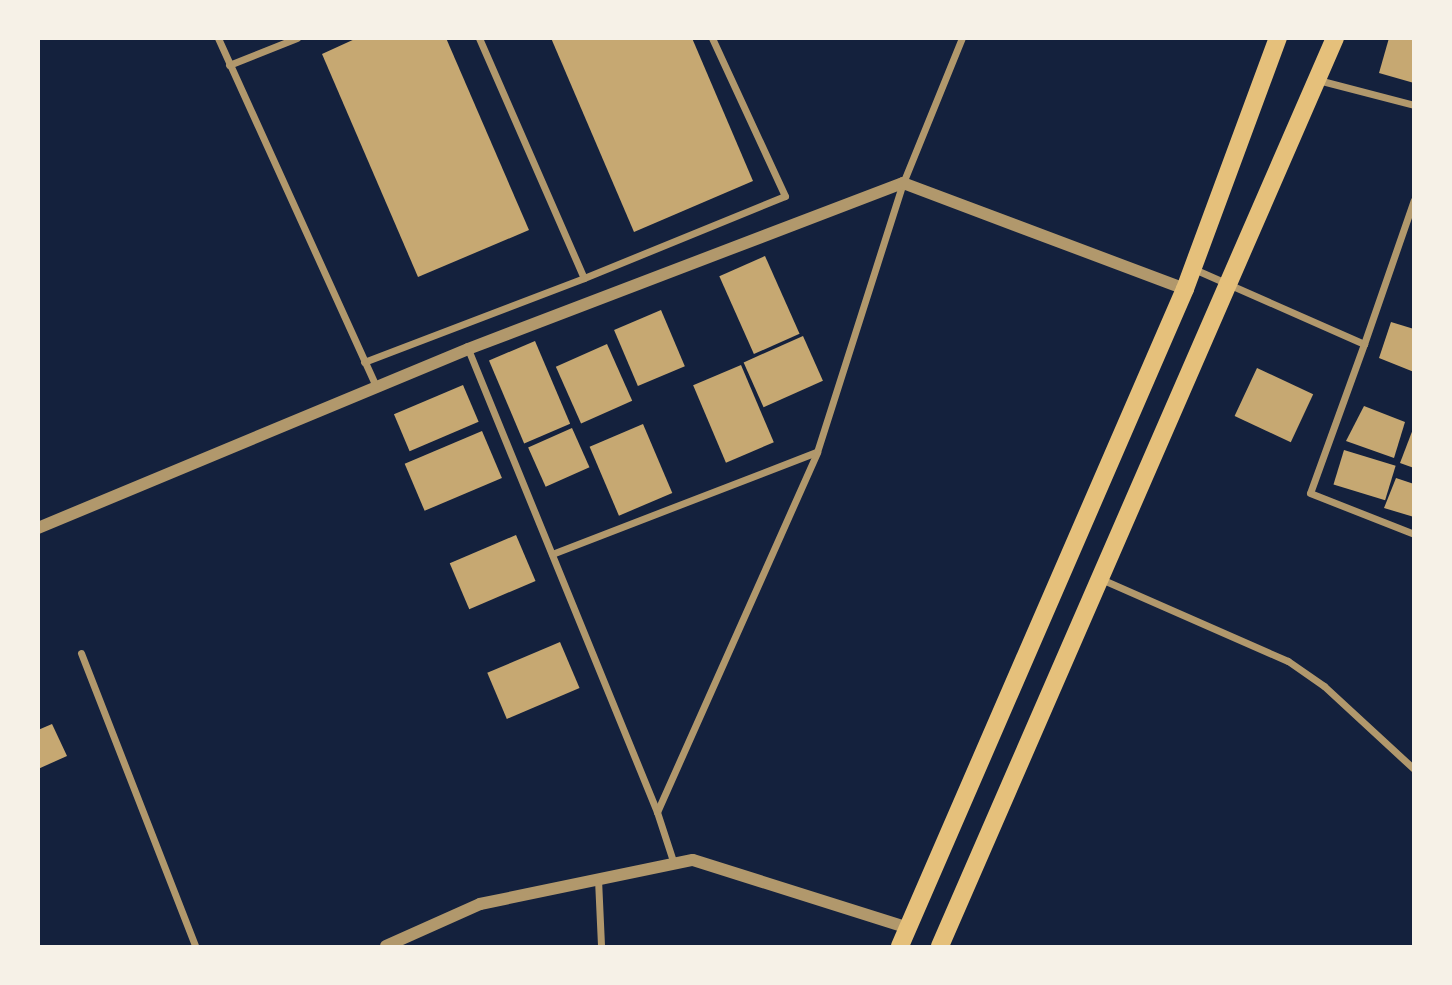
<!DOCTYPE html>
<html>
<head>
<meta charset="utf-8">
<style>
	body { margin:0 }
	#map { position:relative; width:1452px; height:985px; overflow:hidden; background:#14213d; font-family:"Noto Sans",sans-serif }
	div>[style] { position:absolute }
	.building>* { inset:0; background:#c6a872; transform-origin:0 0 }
	.minor>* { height:7px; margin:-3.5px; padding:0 3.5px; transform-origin:3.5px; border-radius:3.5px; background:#b1986c }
	.tertiary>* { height:12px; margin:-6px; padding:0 6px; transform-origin:6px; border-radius:6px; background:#b1986c }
	.primary>* { height:18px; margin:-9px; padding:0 9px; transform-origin:9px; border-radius:9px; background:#e5c07b }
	span { translate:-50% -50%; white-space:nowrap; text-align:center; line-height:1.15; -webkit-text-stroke:7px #f6f1e7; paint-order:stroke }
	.frame { position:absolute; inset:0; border:40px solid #f6f1e7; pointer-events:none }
</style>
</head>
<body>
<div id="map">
	<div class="building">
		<i style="clip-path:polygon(357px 38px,446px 38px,529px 230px,418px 277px,322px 54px)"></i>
		<i style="clip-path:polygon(551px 38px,692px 38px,753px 181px,634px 232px)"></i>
		<i style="clip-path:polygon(1389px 38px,1414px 38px,1414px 83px,1379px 73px)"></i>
		<i style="left:765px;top:256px;width:85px;height:50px;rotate:66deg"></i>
		<i style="left:661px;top:310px;width:61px;height:51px;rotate:67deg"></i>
		<i style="clip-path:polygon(1391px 322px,1414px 329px,1414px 372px,1379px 358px)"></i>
		<i style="left:803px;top:336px;width:49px;height:65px;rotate:66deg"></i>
		<i style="left:535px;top:341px;width:90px;height:50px;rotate:67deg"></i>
		<i style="left:607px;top:344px;width:62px;height:56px;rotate:66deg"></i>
		<i style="left:741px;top:365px;width:84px;height:52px;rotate:67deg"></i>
		<i style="left:1257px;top:368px;width:62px;height:53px;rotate:25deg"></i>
		<i style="left:463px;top:385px;width:40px;height:75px;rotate:67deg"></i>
		<i style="clip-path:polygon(1364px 406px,1405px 422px,1394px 458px,1346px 441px)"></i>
		<i style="left:643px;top:424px;width:75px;height:58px;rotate:67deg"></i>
		<i style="left:572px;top:428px;width:43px;height:48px;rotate:66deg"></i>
		<i style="clip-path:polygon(1413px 429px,1414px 429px,1414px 468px,1400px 463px)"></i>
		<i style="left:482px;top:431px;width:51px;height:84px;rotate:67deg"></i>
		<i style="left:1344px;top:450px;width:54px;height:36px;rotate:17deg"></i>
		<i style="clip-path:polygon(1396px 478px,1414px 484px,1414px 517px,1384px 508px)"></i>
		<i style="left:516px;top:535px;width:50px;height:72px;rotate:67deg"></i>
		<i style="left:560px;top:642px;width:50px;height:79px;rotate:67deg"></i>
		<i style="clip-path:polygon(52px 724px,67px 756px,38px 769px,38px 730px)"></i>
	</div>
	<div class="minor">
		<i style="left:218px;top:38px;width:383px;rotate:65.6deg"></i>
		<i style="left:479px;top:38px;width:262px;rotate:66.4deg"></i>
		<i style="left:584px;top:278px;width:217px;rotate:-22.2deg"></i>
		<i style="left:785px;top:196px;width:174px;rotate:-114.8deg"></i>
		<i style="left:229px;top:65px;width:73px;rotate:-21.7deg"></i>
		<i style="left:1318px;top:80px;width:99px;rotate:14.6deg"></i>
		<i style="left:1194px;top:269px;width:186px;rotate:23.8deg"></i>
		<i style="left:1364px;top:344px;width:158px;rotate:109.9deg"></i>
		<i style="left:1310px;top:493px;width:112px;rotate:21.5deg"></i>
		<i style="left:1364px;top:344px;width:152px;rotate:-70.9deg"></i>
		<i style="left:468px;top:349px;width:500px;rotate:67.79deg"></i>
		<i style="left:657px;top:812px;width:55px;rotate:71.9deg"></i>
		<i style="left:364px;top:362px;width:235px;rotate:-20.9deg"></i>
		<i style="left:552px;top:554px;width:283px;rotate:-21.1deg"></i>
		<i style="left:1101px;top:579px;width:204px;rotate:23.7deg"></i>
		<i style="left:1288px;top:661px;width:44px;rotate:34.8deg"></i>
		<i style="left:1324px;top:686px;width:122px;rotate:42.7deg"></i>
		<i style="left:81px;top:653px;width:314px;rotate:68.7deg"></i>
		<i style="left:657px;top:812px;width:394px;rotate:-66deg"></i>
		<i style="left:817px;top:452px;width:282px;rotate:-72.3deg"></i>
		<i style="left:903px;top:183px;width:157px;rotate:-67.9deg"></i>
		<i style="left:598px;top:879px;width:67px;rotate:87.4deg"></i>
	</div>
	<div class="tertiary">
		<i style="left:38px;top:528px;width:466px;rotate:-22.6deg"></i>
		<i style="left:468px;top:349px;width:466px;rotate:-20.9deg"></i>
		<i style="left:903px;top:183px;width:301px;rotate:20.6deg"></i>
		<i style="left:386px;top:946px;width:103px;rotate:-24.1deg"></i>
		<i style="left:480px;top:904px;width:217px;rotate:-11.7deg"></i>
		<i style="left:693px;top:860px;width:226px;rotate:17.5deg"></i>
	</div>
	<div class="primary">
		<i style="left:900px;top:946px;width:716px;rotate:-66.55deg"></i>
		<i style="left:1185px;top:289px;width:268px;rotate:-69.7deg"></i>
		<i style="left:940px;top:946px;width:990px;rotate:-66.49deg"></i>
	</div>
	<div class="frame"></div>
</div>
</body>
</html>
